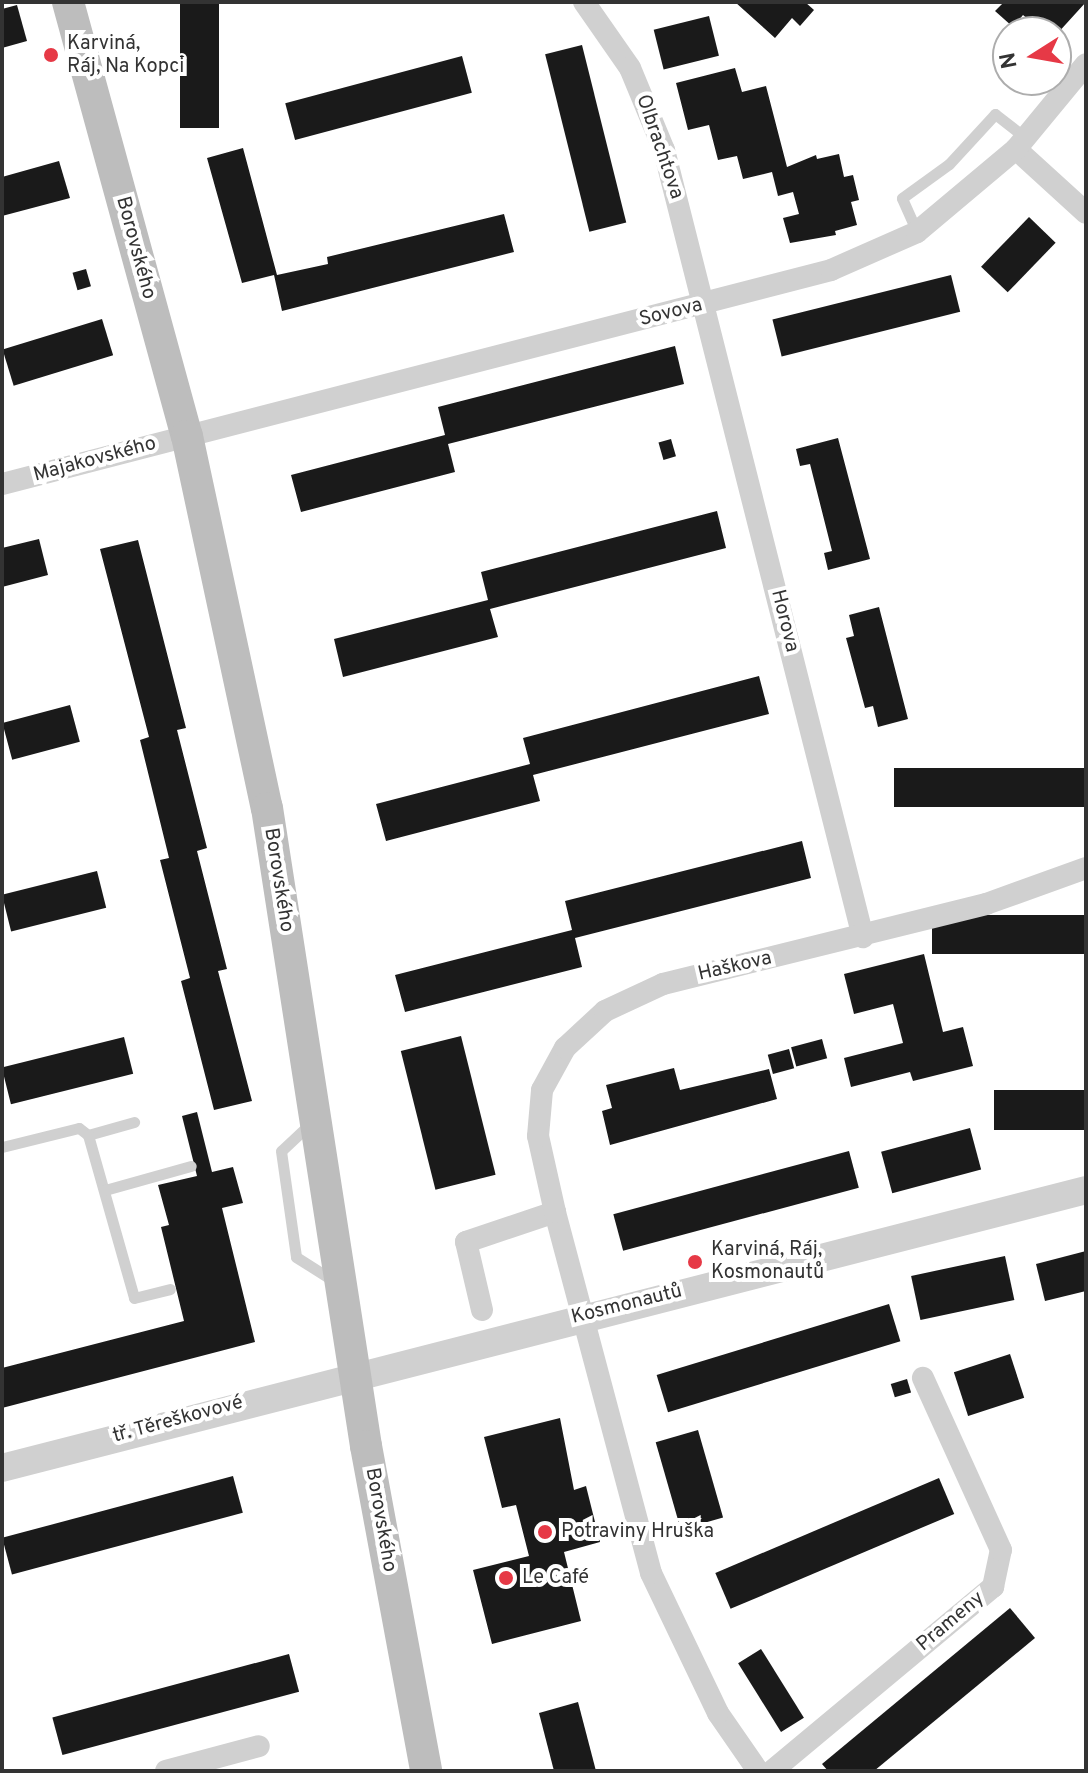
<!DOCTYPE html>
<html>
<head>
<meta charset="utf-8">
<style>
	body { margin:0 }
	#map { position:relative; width:1088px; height:1773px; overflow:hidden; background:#fff; font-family:Overpass,sans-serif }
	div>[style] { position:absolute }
	.building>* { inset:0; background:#1a1a1a; transform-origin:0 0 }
	.service>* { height:11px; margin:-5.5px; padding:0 5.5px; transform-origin:5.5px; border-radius:5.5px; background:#d0d0d0 }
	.minor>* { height:22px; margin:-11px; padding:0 11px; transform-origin:11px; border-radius:11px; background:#d0d0d0 }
	.tertiary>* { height:28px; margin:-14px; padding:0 14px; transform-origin:14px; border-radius:14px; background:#d0d0d0 }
	.secondary>* { height:32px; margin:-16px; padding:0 16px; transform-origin:16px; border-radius:16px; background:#bdbdbd }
	.dots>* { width:22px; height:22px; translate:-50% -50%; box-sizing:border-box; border:4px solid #fff; border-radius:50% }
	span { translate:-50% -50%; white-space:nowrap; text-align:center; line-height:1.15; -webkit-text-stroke:8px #fff; paint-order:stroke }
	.poi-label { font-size:20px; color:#333 }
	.left { translate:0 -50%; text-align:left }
	.street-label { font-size:20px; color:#333 }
	.frame { position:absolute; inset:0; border:4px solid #333; pointer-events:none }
	.north { position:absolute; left:992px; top:16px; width:80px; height:80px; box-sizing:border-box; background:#fff; border:2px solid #adadad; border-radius:50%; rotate:259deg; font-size:22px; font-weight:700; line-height:32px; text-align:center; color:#333 }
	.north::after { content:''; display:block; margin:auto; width:28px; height:36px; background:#e63946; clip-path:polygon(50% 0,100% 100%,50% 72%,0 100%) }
</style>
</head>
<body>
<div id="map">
	<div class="building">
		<i style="left:180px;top:2px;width:39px;height:126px"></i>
		<i style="clip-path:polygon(735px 2px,805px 2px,814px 10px,800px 26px,792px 18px,775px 38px)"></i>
		<i style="clip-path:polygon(1004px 2px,1086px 2px,1056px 35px,1043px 32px,1023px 15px,1013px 27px,995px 11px)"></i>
		<i style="clip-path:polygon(17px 5px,27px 41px,2px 48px,2px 9px)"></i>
		<i style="left:709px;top:16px;width:41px;height:57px;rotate:76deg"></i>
		<i style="left:582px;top:45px;width:183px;height:38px;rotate:76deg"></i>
		<i style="left:462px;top:56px;width:38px;height:183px;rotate:75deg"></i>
		<i style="clip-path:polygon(735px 68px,742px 92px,766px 86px,787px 167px,816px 155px,817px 159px,839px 154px,844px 177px,853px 175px,859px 200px,851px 202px,857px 225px,835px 231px,836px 235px,790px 243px,783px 218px,799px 214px,793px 192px,778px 196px,772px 172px,743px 179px,737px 156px,718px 160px,709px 125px,688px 130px,676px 83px)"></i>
		<i style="clip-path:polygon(243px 148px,277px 275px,328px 264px,327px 257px,504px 214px,514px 252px,282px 311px,274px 275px,242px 283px,207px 158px)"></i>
		<i style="clip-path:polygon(59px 161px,70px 198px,2px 216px,2px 177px)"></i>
		<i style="left:1029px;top:217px;width:37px;height:69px;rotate:44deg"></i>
		<i style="left:86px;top:269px;width:18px;height:14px;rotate:74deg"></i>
		<i style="left:951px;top:275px;width:38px;height:184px;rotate:76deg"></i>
		<i style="left:102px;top:319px;width:38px;height:104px;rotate:73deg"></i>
		<i style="clip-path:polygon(675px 346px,684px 384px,448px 444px,455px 472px,301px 512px,291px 475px,445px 435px,438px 407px)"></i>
		<i style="clip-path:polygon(838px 438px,870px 559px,828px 570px,824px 553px,832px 551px,810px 464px,800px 466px,796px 449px)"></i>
		<i style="left:671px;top:439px;width:18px;height:13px;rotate:74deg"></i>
		<i style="clip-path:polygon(717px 511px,726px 548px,490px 609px,498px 637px,343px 677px,334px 639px,488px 600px,481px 572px)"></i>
		<i style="clip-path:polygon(39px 539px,48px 575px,2px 587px,2px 548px)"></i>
		<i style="clip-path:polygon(138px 540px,186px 728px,177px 730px,207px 848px,197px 851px,227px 969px,218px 971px,252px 1101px,214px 1110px,181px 981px,190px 978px,160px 860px,169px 858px,140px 740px,149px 737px,100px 549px)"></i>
		<i style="clip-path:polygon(879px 607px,908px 719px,878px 727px,873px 706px,865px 708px,846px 638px,854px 636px,849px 615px)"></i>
		<i style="clip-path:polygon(759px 676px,769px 714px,533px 775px,540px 801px,386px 841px,376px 804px,530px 764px,523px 738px)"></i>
		<i style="left:70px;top:705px;width:38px;height:70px;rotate:75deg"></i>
		<i style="left:1086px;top:768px;width:39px;height:192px;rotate:90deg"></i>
		<i style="clip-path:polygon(802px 841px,811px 878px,575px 938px,582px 967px,405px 1012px,395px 975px,572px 930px,565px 901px)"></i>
		<i style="left:97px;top:871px;width:38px;height:98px;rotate:76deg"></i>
		<i style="left:1086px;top:915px;width:39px;height:154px;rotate:90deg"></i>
		<i style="clip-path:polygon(924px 954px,943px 1032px,963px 1027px,973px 1066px,913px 1081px,910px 1072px,851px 1087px,844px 1058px,903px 1043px,893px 1004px,854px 1014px,844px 974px)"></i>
		<i style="left:461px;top:1036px;width:143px;height:62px;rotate:76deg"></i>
		<i style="left:124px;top:1037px;width:38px;height:126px;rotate:76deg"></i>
		<i style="left:822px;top:1039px;width:20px;height:32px;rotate:75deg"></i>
		<i style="left:789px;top:1049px;width:20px;height:22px;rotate:75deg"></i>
		<i style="clip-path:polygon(674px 1068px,680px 1090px,769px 1069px,777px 1099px,610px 1145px,602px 1111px,612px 1108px,606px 1085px)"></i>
		<i style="left:1086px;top:1090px;width:40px;height:92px;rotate:90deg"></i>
		<i style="clip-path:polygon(197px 1112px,212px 1172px,233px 1167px,243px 1203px,222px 1208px,255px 1342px,2px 1408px,2px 1368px,184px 1321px,161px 1227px,169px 1225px,158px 1185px,197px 1176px,182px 1116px)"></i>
		<i style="left:970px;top:1128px;width:43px;height:92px;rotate:75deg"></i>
		<i style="left:849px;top:1151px;width:38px;height:244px;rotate:75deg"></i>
		<i style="clip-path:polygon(1086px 1251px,1086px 1291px,1045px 1301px,1036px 1264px)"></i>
		<i style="left:1005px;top:1256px;width:45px;height:96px;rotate:78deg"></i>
		<i style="left:889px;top:1304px;width:39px;height:243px;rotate:73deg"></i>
		<i style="left:1010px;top:1354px;width:46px;height:59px;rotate:72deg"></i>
		<i style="left:907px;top:1379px;width:14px;height:17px;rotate:73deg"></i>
		<i style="clip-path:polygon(560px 1418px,574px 1490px,586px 1486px,600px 1542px,564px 1552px,581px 1621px,492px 1644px,473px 1570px,529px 1556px,516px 1505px,502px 1508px,484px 1437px)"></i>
		<i style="left:698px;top:1430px;width:91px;height:44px;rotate:74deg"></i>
		<i style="left:233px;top:1476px;width:38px;height:239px;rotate:75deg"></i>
		<i style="left:939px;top:1478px;width:39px;height:243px;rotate:67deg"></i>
		<i style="clip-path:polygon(1010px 1608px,1035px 1638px,874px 1771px,828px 1771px,822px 1764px)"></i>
		<i style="left:761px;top:1649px;width:81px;height:27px;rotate:58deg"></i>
		<i style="left:289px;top:1654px;width:39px;height:245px;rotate:75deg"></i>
		<i style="clip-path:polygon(578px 1702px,596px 1771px,554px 1771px,539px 1713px)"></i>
	</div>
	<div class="service">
		<i style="left:917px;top:232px;width:37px;rotate:-114deg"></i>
		<i style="left:902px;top:198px;width:58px;rotate:-35.9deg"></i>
		<i style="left:949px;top:164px;width:68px;rotate:-47.4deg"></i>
		<i style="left:995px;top:114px;width:39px;rotate:38deg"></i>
		<i style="left:312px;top:1122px;width:42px;rotate:136.9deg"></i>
		<i style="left:281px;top:1151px;width:107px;rotate:81.9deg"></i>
		<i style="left:296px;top:1257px;width:45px;rotate:32.3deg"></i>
		<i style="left:88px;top:1135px;width:48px;rotate:-15.8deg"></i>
		<i style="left:2px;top:1147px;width:79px;rotate:-13.9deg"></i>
		<i style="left:79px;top:1128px;width:11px;rotate:38deg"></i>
		<i style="left:88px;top:1135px;width:169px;rotate:74.2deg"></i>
		<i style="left:134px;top:1298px;width:37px;rotate:-14deg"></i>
		<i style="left:105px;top:1190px;width:89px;rotate:-15.6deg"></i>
	</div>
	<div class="minor">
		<i style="left:584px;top:2px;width:80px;rotate:55.1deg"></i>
		<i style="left:630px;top:68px;width:89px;rotate:67.5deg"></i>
		<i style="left:664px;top:150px;width:812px;rotate:75.81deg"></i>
		<i style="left:1016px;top:149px;width:95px;rotate:42.4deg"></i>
		<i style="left:2px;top:484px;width:856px;rotate:-14.47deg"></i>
		<i style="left:831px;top:270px;width:94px;rotate:-23.8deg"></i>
		<i style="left:917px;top:232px;width:129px;rotate:-40deg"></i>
		<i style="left:1016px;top:149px;width:110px;rotate:-50.5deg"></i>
		<i style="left:482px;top:1310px;width:70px;rotate:-103.2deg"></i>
		<i style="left:466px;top:1242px;width:94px;rotate:-18.6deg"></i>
		<i style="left:166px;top:1771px;width:96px;rotate:-15deg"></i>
		<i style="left:758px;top:1771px;width:70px;rotate:-124.6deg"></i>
		<i style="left:718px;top:1713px;width:155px;rotate:-115.6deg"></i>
		<i style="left:651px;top:1573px;width:374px;rotate:-104.9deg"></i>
		<i style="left:555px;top:1212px;width:78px;rotate:-102.6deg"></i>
		<i style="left:538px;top:1136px;width:46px;rotate:-85deg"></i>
		<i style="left:542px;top:1090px;width:48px;rotate:-61.3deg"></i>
		<i style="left:565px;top:1048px;width:54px;rotate:-42.8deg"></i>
		<i style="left:605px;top:1011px;width:64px;rotate:-25deg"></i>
		<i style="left:663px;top:984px;width:333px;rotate:-13.9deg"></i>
		<i style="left:986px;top:904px;width:106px;rotate:-19.8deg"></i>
		<i style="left:772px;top:1771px;width:288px;rotate:-39.8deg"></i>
		<i style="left:993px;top:1587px;width:38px;rotate:-78deg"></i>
		<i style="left:1001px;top:1550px;width:189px;rotate:-114.4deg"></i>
	</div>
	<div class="tertiary">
		<i style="left:2px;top:1468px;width:1119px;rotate:-14.38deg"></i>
	</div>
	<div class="secondary">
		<i style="left:68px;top:2px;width:450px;rotate:74.7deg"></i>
		<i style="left:187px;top:436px;width:381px;rotate:77.9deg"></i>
		<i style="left:267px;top:808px;width:646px;rotate:81.18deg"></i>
		<i style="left:366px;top:1446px;width:330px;rotate:79.5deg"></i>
	</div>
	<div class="dots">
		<i style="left:51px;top:55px;background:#e63946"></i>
		<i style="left:695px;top:1262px;background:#e63946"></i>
		<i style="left:545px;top:1532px;background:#e63946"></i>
		<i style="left:506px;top:1578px;background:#e63946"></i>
	</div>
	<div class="poi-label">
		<span class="left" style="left:67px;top:56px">Karviná,<br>Ráj, Na Kopci</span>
		<span class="left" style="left:711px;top:1262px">Karviná, Ráj,<br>Kosmonautů</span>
		<span class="left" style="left:561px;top:1532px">Potraviny Hruška</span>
		<span class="left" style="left:522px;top:1578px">Le Café</span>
	</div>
	<div class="street-label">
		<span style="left:659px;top:147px;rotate:71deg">Olbrachtova</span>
		<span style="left:135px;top:248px;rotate:75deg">Borovského</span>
		<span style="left:671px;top:313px;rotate:-14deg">Sovova</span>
		<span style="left:95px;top:460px;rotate:-15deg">Majakovského</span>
		<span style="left:784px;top:621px;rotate:76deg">Horova</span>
		<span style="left:278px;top:880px;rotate:81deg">Borovského</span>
		<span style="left:735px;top:967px;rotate:-13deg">Haškova</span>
		<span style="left:627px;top:1305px;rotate:-14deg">Kosmonautů</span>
		<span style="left:178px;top:1420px;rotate:-15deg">tř. Těreškovové</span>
		<span style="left:380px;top:1520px;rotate:80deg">Borovského</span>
		<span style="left:951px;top:1622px;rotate:-40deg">Prameny</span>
	</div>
	<div class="frame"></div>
	<div class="north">N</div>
</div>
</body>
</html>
